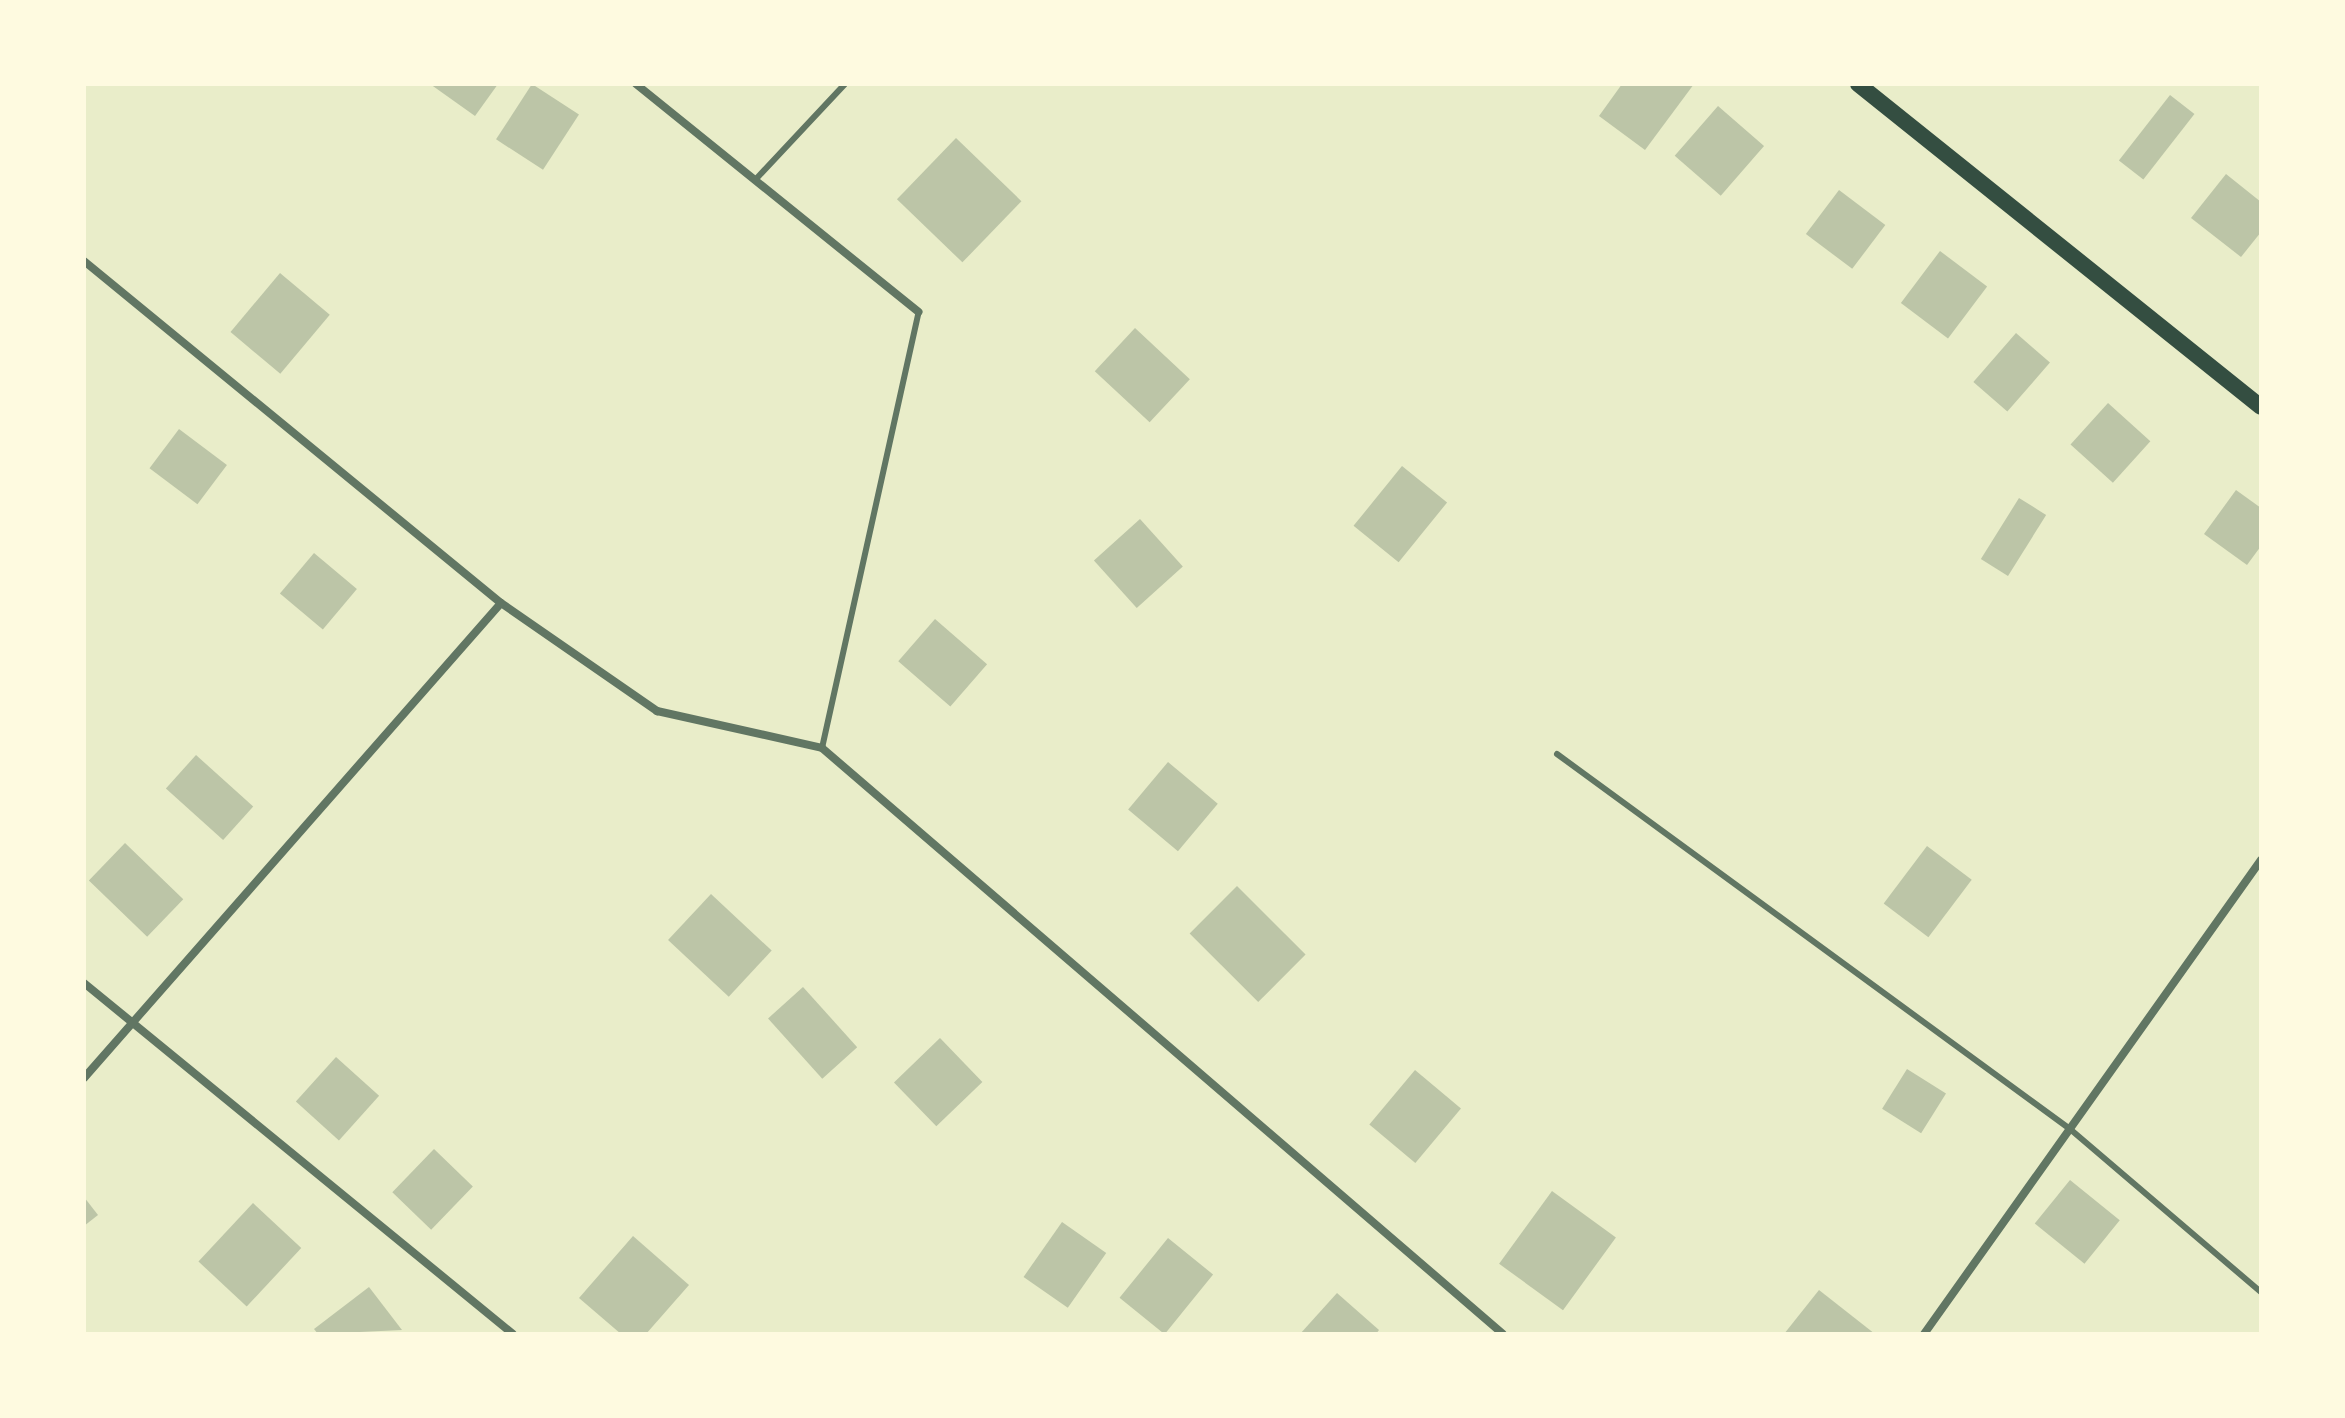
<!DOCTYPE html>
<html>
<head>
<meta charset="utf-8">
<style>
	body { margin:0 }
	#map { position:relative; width:2345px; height:1418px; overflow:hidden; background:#e9edc9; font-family:Merriweather,serif }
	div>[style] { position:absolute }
	.building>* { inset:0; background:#bcc5a7; transform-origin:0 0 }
	.service>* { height:6px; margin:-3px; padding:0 3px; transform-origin:3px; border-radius:3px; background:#617663 }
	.minor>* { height:8px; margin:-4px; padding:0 4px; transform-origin:4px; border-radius:4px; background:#617663 }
	.secondary>* { height:16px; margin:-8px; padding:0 8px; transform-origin:8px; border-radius:8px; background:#344e41 }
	span { translate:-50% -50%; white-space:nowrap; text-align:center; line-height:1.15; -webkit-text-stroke:7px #fefae0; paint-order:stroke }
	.frame { position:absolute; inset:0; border:86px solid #fefae0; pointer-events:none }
</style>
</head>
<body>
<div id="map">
	<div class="building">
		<i style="clip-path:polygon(430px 84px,498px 84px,475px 116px)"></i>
		<i style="left:532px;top:84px;width:56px;height:66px;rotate:33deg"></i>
		<i style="clip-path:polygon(1622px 84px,1694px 84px,1645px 150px,1599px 116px)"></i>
		<i style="left:2170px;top:95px;width:31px;height:83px;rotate:38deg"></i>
		<i style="left:1718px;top:106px;width:61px;height:66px;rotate:41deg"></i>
		<i style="left:956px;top:138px;width:91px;height:85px;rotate:44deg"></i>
		<i style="clip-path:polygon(2226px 174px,2261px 202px,2261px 232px,2241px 257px,2191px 218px)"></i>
		<i style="left:1839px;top:190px;width:58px;height:55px;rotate:37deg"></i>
		<i style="left:1940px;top:251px;width:59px;height:65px;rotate:37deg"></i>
		<i style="left:280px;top:273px;width:65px;height:77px;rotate:40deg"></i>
		<i style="left:1135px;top:328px;width:75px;height:59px;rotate:43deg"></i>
		<i style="left:2016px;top:333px;width:45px;height:65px;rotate:41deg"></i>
		<i style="left:2108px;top:403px;width:57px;height:56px;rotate:42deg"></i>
		<i style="left:179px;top:429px;width:60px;height:49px;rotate:37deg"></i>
		<i style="left:1402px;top:466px;width:58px;height:77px;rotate:39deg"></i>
		<i style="clip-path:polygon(2236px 490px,2261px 508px,2261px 546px,2247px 565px,2204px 534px)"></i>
		<i style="left:2019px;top:498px;width:32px;height:72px;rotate:32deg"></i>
		<i style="left:1140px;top:519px;width:64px;height:62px;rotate:48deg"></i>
		<i style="left:314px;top:553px;width:56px;height:53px;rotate:40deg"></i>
		<i style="left:935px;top:619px;width:69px;height:56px;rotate:41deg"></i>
		<i style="left:196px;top:755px;width:77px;height:45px;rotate:42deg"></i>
		<i style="left:1168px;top:762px;width:65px;height:62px;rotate:40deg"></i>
		<i style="left:125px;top:843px;width:81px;height:52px;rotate:44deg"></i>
		<i style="left:1927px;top:846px;width:56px;height:72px;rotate:37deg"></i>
		<i style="left:1237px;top:886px;width:97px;height:67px;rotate:45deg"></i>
		<i style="left:711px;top:894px;width:83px;height:63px;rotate:43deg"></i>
		<i style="left:803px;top:987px;width:81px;height:47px;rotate:48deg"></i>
		<i style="left:940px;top:1038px;width:61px;height:64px;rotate:46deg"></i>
		<i style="left:336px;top:1057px;width:58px;height:60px;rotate:42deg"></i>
		<i style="left:1907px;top:1069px;width:46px;height:47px;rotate:32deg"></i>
		<i style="left:1415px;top:1070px;width:60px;height:71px;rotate:40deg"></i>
		<i style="left:434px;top:1149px;width:54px;height:60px;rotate:44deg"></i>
		<i style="left:2070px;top:1180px;width:64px;height:56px;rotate:39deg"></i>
		<i style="left:1552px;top:1191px;width:79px;height:90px;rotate:36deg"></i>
		<i style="clip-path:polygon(84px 1197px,98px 1215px,84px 1226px)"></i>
		<i style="left:253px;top:1203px;width:66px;height:80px;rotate:43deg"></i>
		<i style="left:1062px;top:1222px;width:54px;height:67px;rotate:35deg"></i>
		<i style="clip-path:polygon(633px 1236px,689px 1285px,646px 1334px,621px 1334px,579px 1298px)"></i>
		<i style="left:1168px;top:1238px;width:58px;height:77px;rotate:39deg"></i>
		<i style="clip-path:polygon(369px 1287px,402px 1330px,318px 1334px,314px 1329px)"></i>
		<i style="clip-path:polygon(1819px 1290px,1875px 1334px,1784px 1334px)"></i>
		<i style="clip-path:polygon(1337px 1293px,1379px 1330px,1376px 1334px,1300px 1334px)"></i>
	</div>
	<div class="service">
		<i style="left:756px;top:179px;width:130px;rotate:-46.9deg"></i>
		<i style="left:822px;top:748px;width:447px;rotate:-77.5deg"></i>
		<i style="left:1557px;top:754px;width:635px;rotate:36.17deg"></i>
		<i style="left:2070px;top:1129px;width:251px;rotate:40.5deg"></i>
	</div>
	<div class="minor">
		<i style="left:636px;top:84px;width:363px;rotate:38.9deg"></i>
		<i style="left:84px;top:261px;width:539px;rotate:39.36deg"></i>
		<i style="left:501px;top:603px;width:190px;rotate:34.7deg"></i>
		<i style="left:657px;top:711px;width:169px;rotate:12.6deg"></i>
		<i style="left:822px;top:748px;width:898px;rotate:40.71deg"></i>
		<i style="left:84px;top:983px;width:554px;rotate:39.29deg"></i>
		<i style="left:84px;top:1078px;width:632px;rotate:-48.72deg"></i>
		<i style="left:1924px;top:1334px;width:582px;rotate:-54.59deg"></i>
	</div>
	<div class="secondary">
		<i style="left:1858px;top:84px;width:516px;rotate:38.71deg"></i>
	</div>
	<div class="frame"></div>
</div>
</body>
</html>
